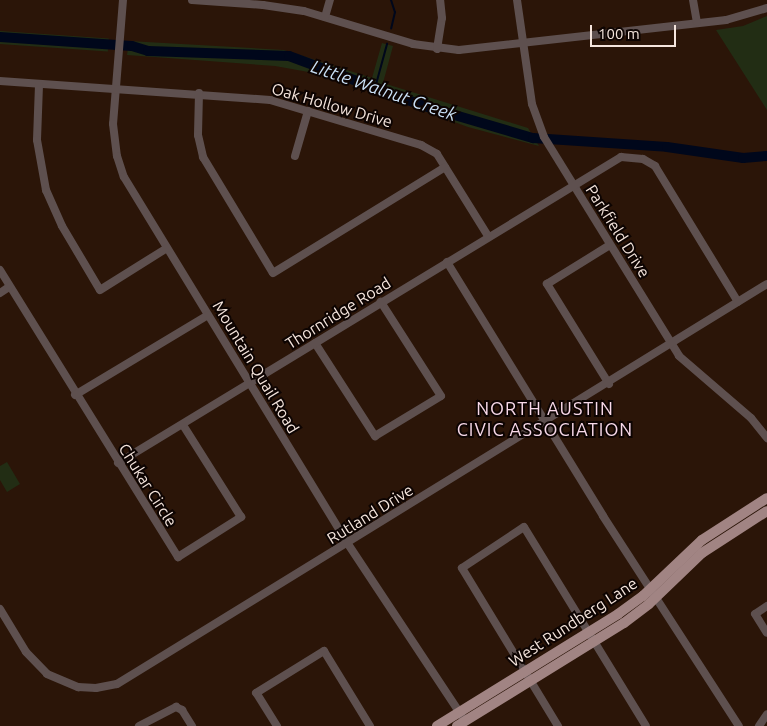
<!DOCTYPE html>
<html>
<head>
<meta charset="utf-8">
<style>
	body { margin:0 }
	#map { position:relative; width:767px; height:726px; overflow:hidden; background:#2b1508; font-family:Ubuntu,sans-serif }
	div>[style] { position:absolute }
	.green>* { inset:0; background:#222d14; transform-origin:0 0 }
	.stream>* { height:2px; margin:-1px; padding:0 1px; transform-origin:1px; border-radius:1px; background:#00071b }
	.river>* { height:10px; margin:-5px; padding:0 5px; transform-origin:5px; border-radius:5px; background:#00071b }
	.minor>* { height:8px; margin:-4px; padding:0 4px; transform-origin:4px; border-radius:4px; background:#5e504f }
	.major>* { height:10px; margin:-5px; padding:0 5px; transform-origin:5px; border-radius:5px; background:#a18483 }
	span { translate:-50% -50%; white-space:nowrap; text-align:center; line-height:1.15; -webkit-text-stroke:4px #0d0402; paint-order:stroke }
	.street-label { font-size:16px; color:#f5e5dd }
	.water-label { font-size:18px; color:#c9dff5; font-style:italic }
	.neighbourhood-label { font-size:18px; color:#f8d9e9; letter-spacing:1px }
	.scale { position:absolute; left:590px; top:25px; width:86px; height:22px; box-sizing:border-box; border:2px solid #f5e5dd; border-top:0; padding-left:6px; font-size:15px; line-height:18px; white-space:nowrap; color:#f5e5dd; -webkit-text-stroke:4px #0d0402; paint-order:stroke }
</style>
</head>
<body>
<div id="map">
	<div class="green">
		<i style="clip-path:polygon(767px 16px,767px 110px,716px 30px,743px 26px)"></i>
		<i style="left:0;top:31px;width:109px;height:13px;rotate:4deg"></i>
		<i style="clip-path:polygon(129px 41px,284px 50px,372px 78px,382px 43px,393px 46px,383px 83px,528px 128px,539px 146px,468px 127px,325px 75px,275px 66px,127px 55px)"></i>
		<i style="clip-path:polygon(7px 462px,20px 484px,7px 492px,0 480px,0 466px)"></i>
	</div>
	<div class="stream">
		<i style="left:391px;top:0;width:13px;rotate:72deg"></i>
		<i style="left:395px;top:12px;width:17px;rotate:103deg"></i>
		<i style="left:375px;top:88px;width:46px;rotate:-74.7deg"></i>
	</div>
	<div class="river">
		<i style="left:0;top:37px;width:132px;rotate:3.9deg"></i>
		<i style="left:132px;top:46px;width:17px;rotate:17deg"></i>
		<i style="left:148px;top:51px;width:141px;rotate:2deg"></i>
		<i style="left:289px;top:56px;width:144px;rotate:20.3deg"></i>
		<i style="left:424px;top:106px;width:114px;rotate:16.4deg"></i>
		<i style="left:533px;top:138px;width:134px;rotate:3.8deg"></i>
		<i style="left:667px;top:147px;width:77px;rotate:8.2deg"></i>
		<i style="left:743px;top:158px;width:24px;rotate:-5deg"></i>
	</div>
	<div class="minor">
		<i style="left:123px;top:0;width:124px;rotate:94.6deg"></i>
		<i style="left:113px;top:124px;width:32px;rotate:83deg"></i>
		<i style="left:117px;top:156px;width:22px;rotate:72deg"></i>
		<i style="left:124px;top:177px;width:430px;rotate:58.6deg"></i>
		<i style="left:348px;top:544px;width:206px;rotate:56.5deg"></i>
		<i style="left:192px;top:0;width:71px;rotate:4deg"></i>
		<i style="left:263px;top:5px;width:41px;rotate:8.3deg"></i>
		<i style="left:304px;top:11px;width:114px;rotate:16.8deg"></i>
		<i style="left:413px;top:44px;width:46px;rotate:7.4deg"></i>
		<i style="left:459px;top:50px;width:269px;rotate:-6.4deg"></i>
		<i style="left:726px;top:20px;width:43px;rotate:-16.3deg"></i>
		<i style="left:517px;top:0;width:105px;rotate:81.8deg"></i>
		<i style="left:532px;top:104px;width:35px;rotate:70deg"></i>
		<i style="left:544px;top:137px;width:257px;rotate:58.3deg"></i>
		<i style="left:679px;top:356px;width:95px;rotate:40.7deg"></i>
		<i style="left:751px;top:418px;width:26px;rotate:51deg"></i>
		<i style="left:693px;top:0;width:22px;rotate:80deg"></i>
		<i style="left:325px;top:17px;width:18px;rotate:-74deg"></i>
		<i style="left:437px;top:49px;width:31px;rotate:-81deg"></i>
		<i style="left:442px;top:18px;width:18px;rotate:-96deg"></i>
		<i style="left:0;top:81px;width:271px;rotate:4deg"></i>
		<i style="left:270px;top:100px;width:158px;rotate:16.6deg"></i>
		<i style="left:421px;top:145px;width:18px;rotate:29deg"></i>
		<i style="left:437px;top:154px;width:97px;rotate:58.1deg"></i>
		<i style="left:39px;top:85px;width:55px;rotate:92.1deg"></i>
		<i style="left:37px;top:140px;width:51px;rotate:79.8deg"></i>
		<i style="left:46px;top:190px;width:39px;rotate:66deg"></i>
		<i style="left:62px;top:226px;width:74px;rotate:59.3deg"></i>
		<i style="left:100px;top:290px;width:79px;rotate:-32.1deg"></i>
		<i style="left:199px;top:93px;width:42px;rotate:91.4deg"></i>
		<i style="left:198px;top:135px;width:23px;rotate:77deg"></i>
		<i style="left:203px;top:157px;width:135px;rotate:58.9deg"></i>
		<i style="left:273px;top:273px;width:202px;rotate:-31.6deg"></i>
		<i style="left:295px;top:156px;width:47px;rotate:-73.9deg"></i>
		<i style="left:447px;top:262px;width:298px;rotate:58.4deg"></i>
		<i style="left:603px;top:516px;width:250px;rotate:57.1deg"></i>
		<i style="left:0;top:270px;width:338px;rotate:58.2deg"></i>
		<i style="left:178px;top:557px;width:75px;rotate:-32.4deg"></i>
		<i style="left:241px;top:517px;width:109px;rotate:-122.2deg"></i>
		<i style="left:0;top:293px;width:11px;rotate:-34deg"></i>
		<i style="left:315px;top:343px;width:111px;rotate:57.2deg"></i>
		<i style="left:375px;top:436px;width:77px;rotate:-31.2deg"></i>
		<i style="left:441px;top:396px;width:112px;rotate:-122.6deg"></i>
		<i style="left:609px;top:384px;width:118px;rotate:-121.8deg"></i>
		<i style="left:547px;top:284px;width:74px;rotate:-31.8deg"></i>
		<i style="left:75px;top:395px;width:155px;rotate:-31deg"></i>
		<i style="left:118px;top:463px;width:589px;rotate:-31.31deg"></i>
		<i style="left:621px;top:157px;width:22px;rotate:5deg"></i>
		<i style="left:643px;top:159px;width:14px;rotate:30deg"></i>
		<i style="left:655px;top:166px;width:159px;rotate:58.6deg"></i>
		<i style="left:767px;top:606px;width:14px;rotate:146deg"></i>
		<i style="left:755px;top:614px;width:22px;rotate:58deg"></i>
		<i style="left:0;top:609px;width:50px;rotate:58.8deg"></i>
		<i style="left:26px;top:652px;width:30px;rotate:46deg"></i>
		<i style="left:47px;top:674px;width:34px;rotate:23deg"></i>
		<i style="left:78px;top:687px;width:18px;rotate:3deg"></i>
		<i style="left:96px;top:688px;width:21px;rotate:-11deg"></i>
		<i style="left:117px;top:684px;width:763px;rotate:-31.61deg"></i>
		<i style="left:139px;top:726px;width:42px;rotate:-27.2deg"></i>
		<i style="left:176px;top:707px;width:7px;rotate:27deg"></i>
		<i style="left:182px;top:710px;width:19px;rotate:58deg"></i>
		<i style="left:277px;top:726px;width:39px;rotate:-122deg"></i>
		<i style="left:256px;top:693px;width:80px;rotate:-31.7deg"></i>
		<i style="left:324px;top:651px;width:88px;rotate:58.5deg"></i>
		<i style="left:558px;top:726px;width:185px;rotate:-121.3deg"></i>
		<i style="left:462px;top:568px;width:74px;rotate:-33.5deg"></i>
		<i style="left:524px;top:527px;width:233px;rotate:58.5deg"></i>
		<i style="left:759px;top:726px;width:14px;rotate:-56deg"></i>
	</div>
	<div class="major">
		<i style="left:437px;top:726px;width:213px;rotate:-31.7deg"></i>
		<i style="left:618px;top:614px;width:31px;rotate:-36deg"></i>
		<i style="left:643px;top:596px;width:81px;rotate:-43.5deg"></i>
		<i style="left:702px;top:540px;width:77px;rotate:-32.9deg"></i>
		<i style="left:457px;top:726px;width:196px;rotate:-31.7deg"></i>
		<i style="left:624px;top:623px;width:31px;rotate:-37deg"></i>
		<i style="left:649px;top:604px;width:74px;rotate:-43.9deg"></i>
		<i style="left:702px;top:553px;width:77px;rotate:-32.9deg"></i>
	</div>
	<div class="street-label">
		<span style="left:332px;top:105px;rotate:16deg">Oak Hollow Drive</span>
		<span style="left:618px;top:231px;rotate:58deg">Parkfield Drive</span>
		<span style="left:338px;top:313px;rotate:-32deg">Thornridge Road</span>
		<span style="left:256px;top:367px;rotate:59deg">Mountain Quail Road</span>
		<span style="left:148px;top:485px;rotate:58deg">Chukar Circle</span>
		<span style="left:370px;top:514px;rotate:-32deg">Rutland Drive</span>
		<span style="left:573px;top:622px;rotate:-33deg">West Rundberg Lane</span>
	</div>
	<div class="water-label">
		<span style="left:384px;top:90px;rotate:19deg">Little Walnut Creek</span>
	</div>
	<div class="neighbourhood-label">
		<span style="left:545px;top:419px">NORTH AUSTIN<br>CIVIC ASSOCIATION</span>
	</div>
	<div class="scale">100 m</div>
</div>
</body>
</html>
